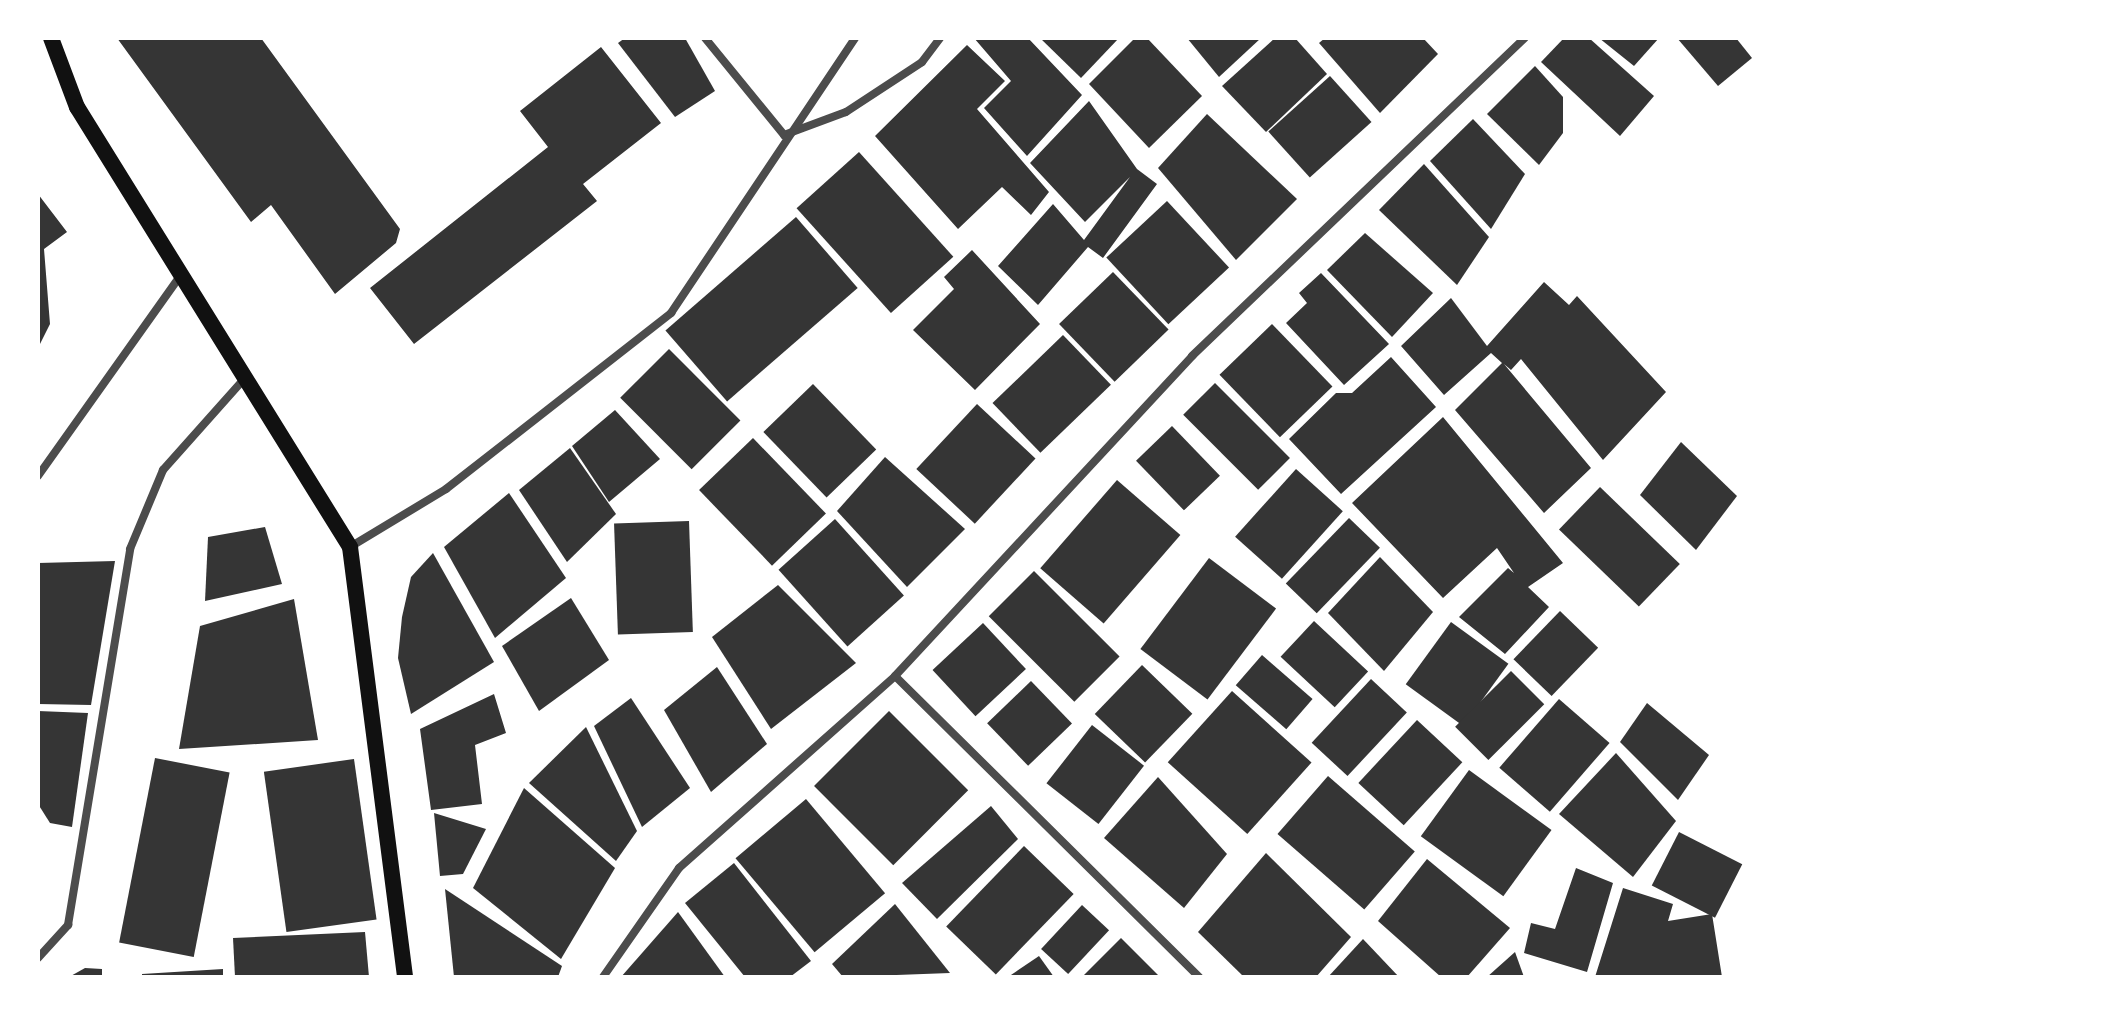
<!DOCTYPE html>
<html>
<head>
<meta charset="utf-8">
<style>
	body { margin:0 }
	#map { position:relative; width:2112px; height:1015px; overflow:hidden; background:#fff; font-family:"Exo 2",sans-serif }
	div>[style] { position:absolute }
	.building>* { inset:0; background:#353535; transform-origin:0 0 }
	.minor>* { height:8px; margin:-4px; padding:0 4px; transform-origin:4px; border-radius:4px; background:#4c4c4c }
	.secondary>* { height:16px; margin:-8px; padding:0 8px; transform-origin:8px; border-radius:8px; background:#111 }
	span { translate:-50% -50%; white-space:nowrap; text-align:center; line-height:1.15; -webkit-text-stroke:6px #fff; paint-order:stroke }
	.frame { position:absolute; inset:0; border:40px solid #fff; pointer-events:none }
</style>
</head>
<body>
<div id="map">
	<div class="building">
		<i style="clip-path:polygon(117px 38px,261px 38px,400px 229px,396px 243px,335px 294px,271px 205px,251px 222px)"></i>
		<i style="clip-path:polygon(625px 38px,685px 38px,715px 91px,675px 117px,618px 43px)"></i>
		<i style="clip-path:polygon(974px 38px,1028px 38px,1082px 95px,1027px 156px,984px 108px,1011px 81px)"></i>
		<i style="clip-path:polygon(1040px 38px,1119px 38px,1081px 78px)"></i>
		<i style="clip-path:polygon(1135px 38px,1147px 38px,1202px 96px,1149px 148px,1089px 84px)"></i>
		<i style="clip-path:polygon(1187px 38px,1261px 38px,1219px 77px)"></i>
		<i style="clip-path:polygon(1275px 38px,1295px 38px,1327px 74px,1266px 132px,1222px 86px)"></i>
		<i style="clip-path:polygon(1325px 38px,1423px 38px,1438px 54px,1380px 113px,1319px 43px)"></i>
		<i style="clip-path:polygon(1564px 38px,1589px 38px,1654px 96px,1620px 136px,1541px 62px)"></i>
		<i style="clip-path:polygon(1599px 38px,1659px 38px,1634px 66px)"></i>
		<i style="clip-path:polygon(1677px 38px,1736px 38px,1752px 58px,1718px 86px)"></i>
		<i style="clip-path:polygon(967px 45px,1005px 81px,977px 109px,1049px 192px,1031px 215px,1002px 187px,958px 229px,875px 136px)"></i>
		<i style="clip-path:polygon(601px 47px,661px 123px,583px 184px,597px 201px,414px 344px,370px 288px,548px 147px,520px 111px)"></i>
		<i style="clip-path:polygon(1535px 66px,1563px 97px,1563px 133px,1539px 165px,1487px 114px)"></i>
		<i style="left:1330px;top:76px;width:62px;height:83px;rotate:48deg"></i>
		<i style="clip-path:polygon(1089px 101px,1137px 169px,1157px 184px,1103px 258px,1088px 247px,1038px 305px,998px 266px,1053px 204px,1084px 240px,1130px 177px,1085px 222px,1030px 163px)"></i>
		<i style="clip-path:polygon(1207px 114px,1297px 199px,1236px 260px,1158px 168px)"></i>
		<i style="clip-path:polygon(1473px 119px,1525px 174px,1491px 229px,1430px 161px)"></i>
		<i style="left:859px;top:152px;width:141px;height:84px;rotate:48deg"></i>
		<i style="clip-path:polygon(1424px 164px,1489px 237px,1457px 285px,1379px 210px)"></i>
		<i style="clip-path:polygon(38px 194px,67px 232px,44px 249px,50px 324px,38px 348px)"></i>
		<i style="left:1167px;top:201px;width:91px;height:83px;rotate:47deg"></i>
		<i style="left:796px;top:217px;width:94px;height:173px;rotate:49deg"></i>
		<i style="clip-path:polygon(1365px 233px,1433px 293px,1392px 337px,1327px 270px)"></i>
		<i style="clip-path:polygon(972px 250px,1040px 324px,975px 390px,913px 330px,954px 289px,944px 277px)"></i>
		<i style="left:1113px;top:272px;width:80px;height:75px;rotate:46deg"></i>
		<i style="clip-path:polygon(1321px 273px,1389px 344px,1344px 385px,1286px 323px,1307px 303px,1299px 293px)"></i>
		<i style="clip-path:polygon(1544px 282px,1569px 305px,1577px 296px,1666px 392px,1603px 460px,1521px 359px,1511px 370px,1504px 364px,1591px 468px,1544px 513px,1455px 410px,1502px 363px,1491px 353px,1444px 395px,1401px 346px,1451px 298px,1487px 346px)"></i>
		<i style="left:1272px;top:324px;width:87px;height:73px;rotate:46deg"></i>
		<i style="left:1063px;top:335px;width:69px;height:98px;rotate:46deg"></i>
		<i style="left:669px;top:349px;width:101px;height:69px;rotate:45deg"></i>
		<i style="clip-path:polygon(1391px 357px,1436px 407px,1341px 494px,1289px 439px,1336px 393px,1352px 393px)"></i>
		<i style="left:1215px;top:383px;width:106px;height:45px;rotate:45deg"></i>
		<i style="left:813px;top:384px;width:91px;height:69px;rotate:46deg"></i>
		<i style="left:977px;top:404px;width:80px;height:89px;rotate:43deg"></i>
		<i style="clip-path:polygon(615px 410px,660px 459px,609px 502px,572px 446px)"></i>
		<i style="clip-path:polygon(1443px 417px,1563px 563px,1528px 587px,1549px 607px,1505px 654px,1459px 617px,1508px 568px,1514px 573px,1497px 548px,1443px 598px,1352px 503px)"></i>
		<i style="left:1172px;top:426px;width:69px;height:50px;rotate:46deg"></i>
		<i style="left:753px;top:438px;width:105px;height:75px;rotate:46deg"></i>
		<i style="clip-path:polygon(1681px 442px,1737px 496px,1696px 550px,1640px 495px)"></i>
		<i style="clip-path:polygon(570px 448px,616px 514px,567px 562px,519px 490px)"></i>
		<i style="clip-path:polygon(885px 457px,965px 529px,907px 587px,837px 511px)"></i>
		<i style="left:1296px;top:469px;width:63px;height:91px;rotate:42deg"></i>
		<i style="left:1117px;top:480px;width:84px;height:117px;rotate:41deg"></i>
		<i style="left:1600px;top:487px;width:111px;height:59px;rotate:44deg"></i>
		<i style="clip-path:polygon(509px 493px,566px 578px,495px 638px,444px 547px)"></i>
		<i style="left:1349px;top:518px;width:43px;height:91px;rotate:44deg"></i>
		<i style="left:835px;top:519px;width:103px;height:76px;rotate:48deg"></i>
		<i style="left:689px;top:521px;width:111px;height:75px;rotate:88deg"></i>
		<i style="clip-path:polygon(265px 527px,282px 584px,205px 601px,208px 537px)"></i>
		<i style="clip-path:polygon(433px 553px,494px 662px,411px 714px,398px 658px,402px 617px,411px 577px)"></i>
		<i style="clip-path:polygon(1380px 557px,1433px 612px,1384px 671px,1328px 613px)"></i>
		<i style="left:1209px;top:558px;width:84px;height:114px;rotate:37deg"></i>
		<i style="clip-path:polygon(115px 561px,91px 705px,38px 704px,38px 563px)"></i>
		<i style="left:1034px;top:571px;width:121px;height:64px;rotate:45deg"></i>
		<i style="clip-path:polygon(778px 585px,856px 663px,771px 729px,712px 637px)"></i>
		<i style="clip-path:polygon(571px 598px,609px 660px,539px 711px,502px 646px)"></i>
		<i style="clip-path:polygon(294px 599px,318px 740px,179px 749px,200px 626px)"></i>
		<i style="left:1560px;top:611px;width:53px;height:67px;rotate:44deg"></i>
		<i style="left:1314px;top:621px;width:74px;height:49px;rotate:43deg"></i>
		<i style="left:1451px;top:622px;width:71px;height:77px;rotate:36deg"></i>
		<i style="left:983px;top:623px;width:63px;height:69px;rotate:47deg"></i>
		<i style="left:1262px;top:655px;width:67px;height:40px;rotate:41deg"></i>
		<i style="left:1142px;top:665px;width:70px;height:68px;rotate:44deg"></i>
		<i style="clip-path:polygon(717px 667px,767px 744px,711px 792px,664px 710px)"></i>
		<i style="left:1511px;top:671px;width:47px;height:79px;rotate:45deg"></i>
		<i style="left:1371px;top:679px;width:49px;height:87px;rotate:43deg"></i>
		<i style="left:1031px;top:681px;width:59px;height:61px;rotate:46deg"></i>
		<i style="left:1232px;top:691px;width:107px;height:96px;rotate:42deg"></i>
		<i style="clip-path:polygon(494px 694px,506px 733px,475px 745px,482px 804px,431px 810px,420px 729px)"></i>
		<i style="clip-path:polygon(631px 698px,690px 788px,642px 827px,594px 726px)"></i>
		<i style="left:1559px;top:699px;width:67px;height:91px;rotate:41deg"></i>
		<i style="clip-path:polygon(1647px 703px,1709px 755px,1678px 800px,1620px 742px)"></i>
		<i style="clip-path:polygon(38px 711px,88px 713px,72px 827px,50px 823px,38px 804px)"></i>
		<i style="left:889px;top:711px;width:112px;height:106px;rotate:45deg"></i>
		<i style="left:1417px;top:720px;width:62px;height:86px;rotate:43deg"></i>
		<i style="left:1092px;top:725px;width:66px;height:74px;rotate:38deg"></i>
		<i style="clip-path:polygon(586px 727px,637px 831px,616px 861px,529px 783px)"></i>
		<i style="clip-path:polygon(1616px 753px,1676px 821px,1633px 877px,1559px 814px)"></i>
		<i style="left:155px;top:758px;width:76px;height:188px;rotate:11deg"></i>
		<i style="left:354px;top:759px;width:162px;height:91px;rotate:82deg"></i>
		<i style="left:1469px;top:770px;width:102px;height:82px;rotate:36deg"></i>
		<i style="left:1328px;top:776px;width:115px;height:77px;rotate:41deg"></i>
		<i style="clip-path:polygon(1158px 777px,1227px 854px,1184px 908px,1104px 838px)"></i>
		<i style="clip-path:polygon(524px 788px,615px 868px,561px 959px,473px 888px)"></i>
		<i style="left:806px;top:799px;width:123px;height:92px;rotate:50deg"></i>
		<i style="clip-path:polygon(991px 806px,1018px 839px,937px 919px,902px 883px)"></i>
		<i style="clip-path:polygon(434px 813px,486px 829px,463px 874px,440px 876px)"></i>
		<i style="left:1679px;top:832px;width:71px;height:60px;rotate:27deg"></i>
		<i style="left:1024px;top:846px;width:69px;height:112px;rotate:44deg"></i>
		<i style="clip-path:polygon(1266px 853px,1351px 937px,1316px 977px,1244px 977px,1198px 932px)"></i>
		<i style="clip-path:polygon(1427px 859px,1510px 928px,1467px 977px,1441px 977px,1378px 921px)"></i>
		<i style="clip-path:polygon(734px 863px,811px 961px,790px 977px,745px 977px,685px 903px)"></i>
		<i style="clip-path:polygon(1576px 868px,1613px 883px,1587px 972px,1524px 953px,1531px 923px,1555px 929px)"></i>
		<i style="clip-path:polygon(1623px 888px,1673px 904px,1668px 921px,1712px 914px,1722px 977px,1595px 977px)"></i>
		<i style="clip-path:polygon(445px 889px,562px 966px,558px 977px,454px 977px)"></i>
		<i style="clip-path:polygon(895px 904px,950px 973px,843px 977px,832px 964px)"></i>
		<i style="left:1082px;top:905px;width:37px;height:60px;rotate:43deg"></i>
		<i style="clip-path:polygon(678px 912px,725px 977px,621px 977px)"></i>
		<i style="clip-path:polygon(365px 932px,369px 977px,235px 977px,233px 938px)"></i>
		<i style="clip-path:polygon(1121px 938px,1160px 977px,1082px 977px)"></i>
		<i style="clip-path:polygon(1363px 939px,1399px 977px,1328px 977px)"></i>
		<i style="clip-path:polygon(1515px 952px,1524px 977px,1487px 977px)"></i>
		<i style="clip-path:polygon(1039px 956px,1054px 977px,1008px 977px)"></i>
		<i style="clip-path:polygon(85px 968px,102px 969px,102px 977px,69px 977px)"></i>
		<i style="clip-path:polygon(223px 969px,223px 977px,142px 977px,142px 974px)"></i>
	</div>
	<div class="minor">
		<i style="left:705px;top:38px;width:125px;rotate:50.8deg"></i>
		<i style="left:784px;top:135px;width:66px;rotate:-20.4deg"></i>
		<i style="left:846px;top:112px;width:91px;rotate:-33.3deg"></i>
		<i style="left:922px;top:62px;width:30px;rotate:-53deg"></i>
		<i style="left:38px;top:476px;width:247px;rotate:-54.6deg"></i>
		<i style="left:350px;top:547px;width:112px;rotate:-31.1deg"></i>
		<i style="left:446px;top:489px;width:286px;rotate:-38deg"></i>
		<i style="left:671px;top:313px;width:331px;rotate:-56.2deg"></i>
		<i style="left:895px;top:676px;width:428px;rotate:44.7deg"></i>
		<i style="left:38px;top:958px;width:45px;rotate:-47.7deg"></i>
		<i style="left:68px;top:925px;width:381px;rotate:-80.6deg"></i>
		<i style="left:130px;top:549px;width:86px;rotate:-67.3deg"></i>
		<i style="left:163px;top:470px;width:123px;rotate:-48.3deg"></i>
		<i style="left:603px;top:977px;width:133px;rotate:-55.1deg"></i>
		<i style="left:679px;top:868px;width:289px;rotate:-41.6deg"></i>
		<i style="left:895px;top:676px;width:437px;rotate:-47.1deg"></i>
		<i style="left:1192px;top:356px;width:460px;rotate:-43.7deg"></i>
	</div>
	<div class="secondary">
		<i style="left:51px;top:38px;width:74px;rotate:69.4deg"></i>
		<i style="left:77px;top:107px;width:518px;rotate:58.18deg"></i>
		<i style="left:350px;top:547px;width:434px;rotate:82.7deg"></i>
	</div>
	<div class="frame"></div>
</div>
</body>
</html>
